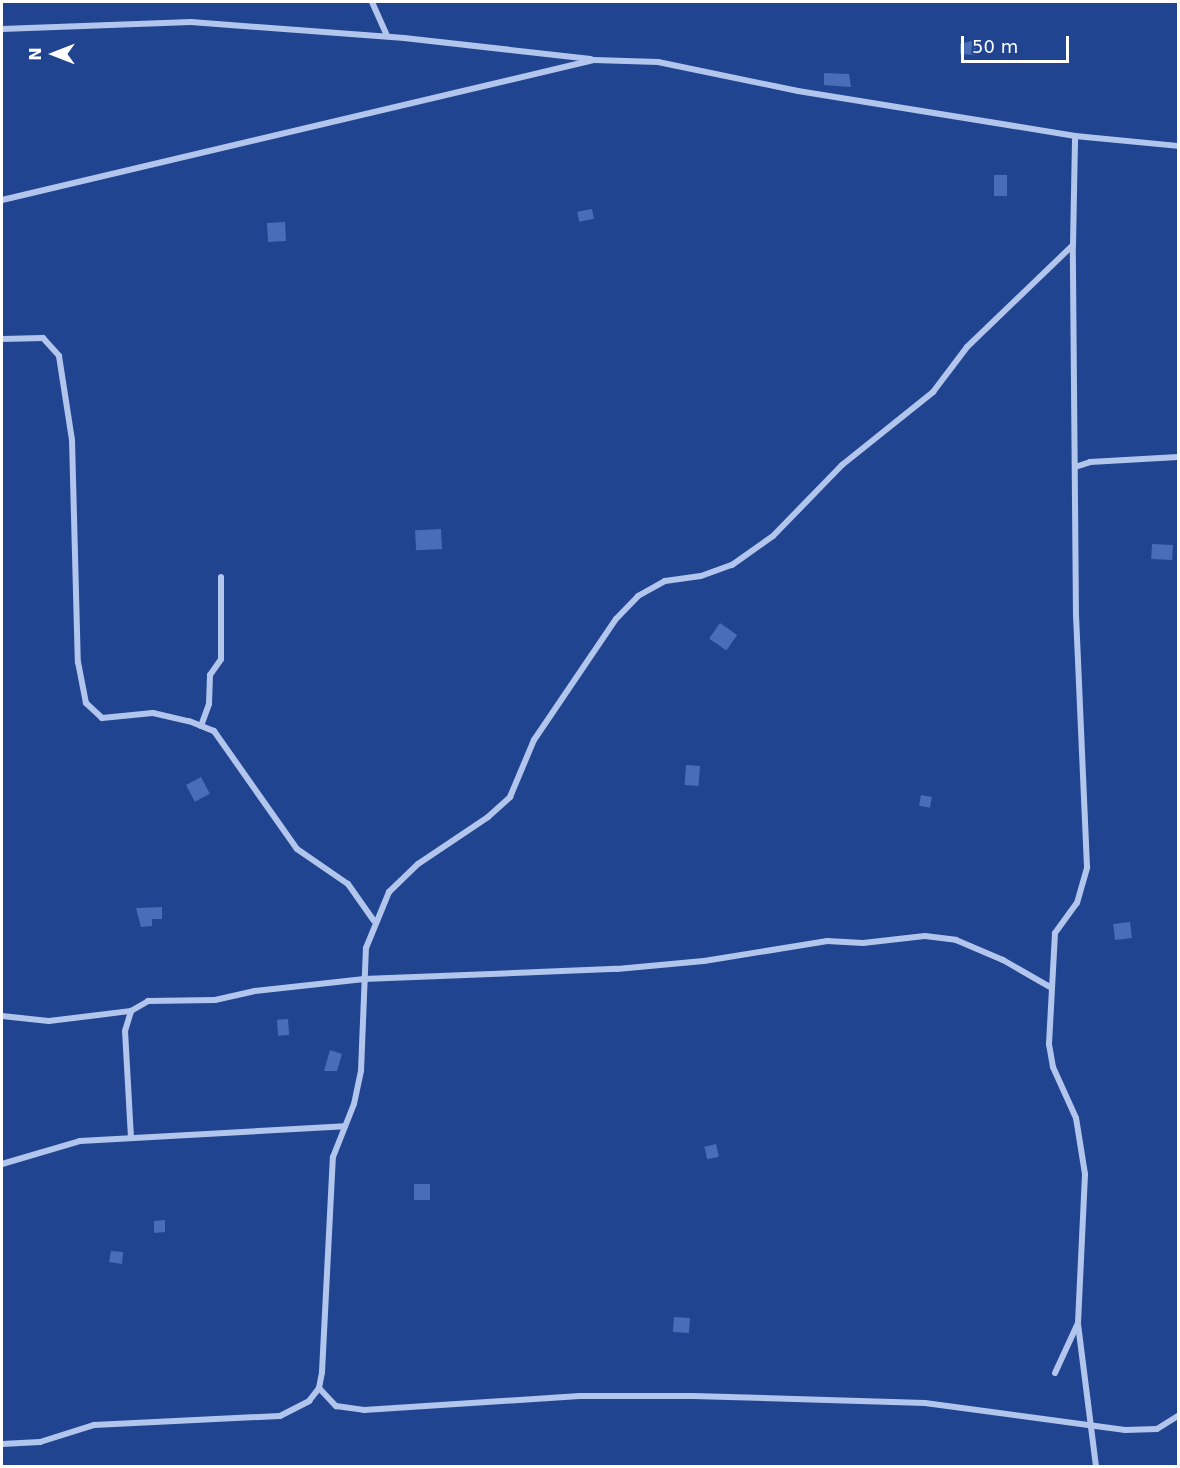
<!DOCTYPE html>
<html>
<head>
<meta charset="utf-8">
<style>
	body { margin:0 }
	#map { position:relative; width:1180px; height:1468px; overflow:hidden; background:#214490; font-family:"DejaVu Sans",sans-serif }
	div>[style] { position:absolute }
	.building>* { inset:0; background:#496eb7; transform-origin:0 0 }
	.street>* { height:6px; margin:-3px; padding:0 3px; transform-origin:3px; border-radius:3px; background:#b1c5ed }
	span { translate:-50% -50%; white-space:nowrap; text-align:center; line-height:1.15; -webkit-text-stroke:4.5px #214490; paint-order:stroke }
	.frame { position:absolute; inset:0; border:3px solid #fff; pointer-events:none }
	.north { position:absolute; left:24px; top:24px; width:60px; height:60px; -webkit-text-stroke:4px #214490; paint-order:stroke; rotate:270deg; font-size:16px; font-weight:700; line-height:24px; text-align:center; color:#fff }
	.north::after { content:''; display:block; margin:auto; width:21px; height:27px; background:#fff; clip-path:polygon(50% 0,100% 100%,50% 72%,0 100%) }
	.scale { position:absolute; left:961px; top:36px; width:108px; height:27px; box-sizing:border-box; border:3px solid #fff; border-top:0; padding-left:8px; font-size:18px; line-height:21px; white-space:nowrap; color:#fff; -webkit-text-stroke:4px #214490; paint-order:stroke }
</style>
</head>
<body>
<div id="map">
	<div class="building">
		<i style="clip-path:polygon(975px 40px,976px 55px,960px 54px,960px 44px)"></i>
		<i style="clip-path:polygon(824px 73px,849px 74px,851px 87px,824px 85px)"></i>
		<i style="left:994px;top:175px;width:13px;height:21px"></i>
		<i style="left:592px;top:209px;width:10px;height:15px;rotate:79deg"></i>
		<i style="left:285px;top:222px;width:19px;height:18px;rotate:87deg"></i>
		<i style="left:441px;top:529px;width:20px;height:26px;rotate:87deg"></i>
		<i style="left:1152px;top:544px;width:21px;height:15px;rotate:3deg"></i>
		<i style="left:720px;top:623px;width:21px;height:19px;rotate:35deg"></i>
		<i style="left:686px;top:765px;width:14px;height:20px;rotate:4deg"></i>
		<i style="left:201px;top:777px;width:19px;height:17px;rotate:62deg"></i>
		<i style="left:921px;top:795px;width:11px;height:11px;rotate:10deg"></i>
		<i style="clip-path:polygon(162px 907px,162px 919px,152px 919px,152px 926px,141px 927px,136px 908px)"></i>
		<i style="left:1130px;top:922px;width:16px;height:17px;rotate:83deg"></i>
		<i style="left:288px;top:1019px;width:16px;height:11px;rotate:86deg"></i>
		<i style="clip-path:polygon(330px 1050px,342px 1054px,337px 1071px,324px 1071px)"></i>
		<i style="left:716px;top:1144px;width:13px;height:12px;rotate:77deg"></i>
		<i style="left:414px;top:1184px;width:16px;height:16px"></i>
		<i style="clip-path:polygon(165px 1220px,165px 1232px,154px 1233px,154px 1221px)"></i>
		<i style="clip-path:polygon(111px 1251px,123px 1252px,122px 1264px,109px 1262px)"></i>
		<i style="left:674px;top:1317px;width:16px;height:15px;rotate:4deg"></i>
	</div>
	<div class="street">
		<i style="left:372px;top:2px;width:37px;rotate:66deg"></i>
		<i style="left:2px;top:29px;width:189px;rotate:-2.1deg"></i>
		<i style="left:191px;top:22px;width:214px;rotate:4.3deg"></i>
		<i style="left:404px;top:38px;width:188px;rotate:6.4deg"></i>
		<i style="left:2px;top:200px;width:608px;rotate:-13.31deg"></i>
		<i style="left:594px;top:60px;width:64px;rotate:1.8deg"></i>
		<i style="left:658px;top:62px;width:143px;rotate:11.7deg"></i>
		<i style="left:798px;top:91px;width:281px;rotate:9.2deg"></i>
		<i style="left:1075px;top:136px;width:103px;rotate:5.5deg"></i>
		<i style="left:2px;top:339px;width:41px;rotate:-1.4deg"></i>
		<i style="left:43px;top:338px;width:24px;rotate:48deg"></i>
		<i style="left:59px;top:356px;width:85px;rotate:81.2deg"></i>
		<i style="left:72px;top:440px;width:222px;rotate:88.5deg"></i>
		<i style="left:78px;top:662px;width:42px;rotate:79deg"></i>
		<i style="left:86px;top:703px;width:22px;rotate:43deg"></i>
		<i style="left:102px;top:718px;width:51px;rotate:-5.6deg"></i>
		<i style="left:153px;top:713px;width:37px;rotate:13deg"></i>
		<i style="left:189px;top:721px;width:27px;rotate:22deg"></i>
		<i style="left:214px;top:731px;width:144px;rotate:54.9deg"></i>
		<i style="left:297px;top:849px;width:62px;rotate:34.5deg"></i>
		<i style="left:348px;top:884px;width:45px;rotate:54.9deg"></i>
		<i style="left:1075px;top:467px;width:16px;rotate:-18deg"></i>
		<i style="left:1090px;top:462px;width:88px;rotate:-3.3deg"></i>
		<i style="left:201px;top:726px;width:23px;rotate:-70deg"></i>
		<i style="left:209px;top:704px;width:29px;rotate:-88deg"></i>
		<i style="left:210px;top:675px;width:19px;rotate:-55deg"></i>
		<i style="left:221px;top:659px;width:82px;rotate:-90deg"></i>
		<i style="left:2px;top:1016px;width:47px;rotate:6.1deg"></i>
		<i style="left:49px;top:1021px;width:83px;rotate:-7deg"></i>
		<i style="left:131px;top:1138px;width:107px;rotate:-93.2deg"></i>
		<i style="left:125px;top:1031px;width:21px;rotate:-73deg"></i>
		<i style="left:131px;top:1011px;width:20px;rotate:-30deg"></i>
		<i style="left:148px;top:1001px;width:67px;rotate:-0.9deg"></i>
		<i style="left:215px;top:1000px;width:41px;rotate:-12.7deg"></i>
		<i style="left:255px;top:991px;width:110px;rotate:-6.3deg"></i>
		<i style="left:364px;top:979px;width:253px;rotate:-2.3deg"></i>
		<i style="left:617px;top:969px;width:87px;rotate:-5.3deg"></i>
		<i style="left:704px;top:961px;width:125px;rotate:-9.2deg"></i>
		<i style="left:827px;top:941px;width:36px;rotate:3deg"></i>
		<i style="left:863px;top:943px;width:62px;rotate:-6.4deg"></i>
		<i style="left:925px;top:936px;width:31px;rotate:7deg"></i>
		<i style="left:956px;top:940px;width:51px;rotate:23.1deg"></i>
		<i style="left:1003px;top:960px;width:54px;rotate:29.9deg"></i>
		<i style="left:2px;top:1164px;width:81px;rotate:-16.4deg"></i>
		<i style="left:80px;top:1141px;width:265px;rotate:-3.2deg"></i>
		<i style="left:1078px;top:1324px;width:143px;rotate:82.8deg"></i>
		<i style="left:1055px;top:1373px;width:55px;rotate:-65.3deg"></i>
		<i style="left:1078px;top:1323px;width:149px;rotate:-87.3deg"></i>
		<i style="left:1085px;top:1174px;width:57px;rotate:-99.1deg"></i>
		<i style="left:1076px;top:1118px;width:56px;rotate:-114.3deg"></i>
		<i style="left:1053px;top:1067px;width:23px;rotate:-100deg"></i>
		<i style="left:1049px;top:1044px;width:111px;rotate:-86.9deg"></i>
		<i style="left:1055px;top:933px;width:37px;rotate:-54deg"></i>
		<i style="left:1077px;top:903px;width:37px;rotate:-74deg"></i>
		<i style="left:1087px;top:867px;width:251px;rotate:-92.5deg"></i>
		<i style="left:1076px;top:616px;width:371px;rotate:-90.5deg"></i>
		<i style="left:319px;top:1388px;width:25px;rotate:47deg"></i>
		<i style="left:336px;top:1406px;width:28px;rotate:8deg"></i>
		<i style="left:364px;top:1410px;width:216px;rotate:-3.7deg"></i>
		<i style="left:580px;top:1396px;width:113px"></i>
		<i style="left:693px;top:1396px;width:232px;rotate:1.7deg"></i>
		<i style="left:925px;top:1403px;width:202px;rotate:7.7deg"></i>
		<i style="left:1125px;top:1430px;width:32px;rotate:-2deg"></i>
		<i style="left:1157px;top:1429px;width:25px;rotate:-32deg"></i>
		<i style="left:2px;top:1444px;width:38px;rotate:-3deg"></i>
		<i style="left:40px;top:1442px;width:57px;rotate:-17.5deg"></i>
		<i style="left:94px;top:1425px;width:186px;rotate:-2.8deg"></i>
		<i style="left:280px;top:1416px;width:33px;rotate:-27deg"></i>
		<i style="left:309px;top:1401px;width:16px;rotate:-52deg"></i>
		<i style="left:319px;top:1388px;width:16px;rotate:-79deg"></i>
		<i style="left:322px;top:1372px;width:215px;rotate:-87.1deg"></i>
		<i style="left:333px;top:1157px;width:57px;rotate:-68.4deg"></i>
		<i style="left:354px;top:1104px;width:34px;rotate:-78deg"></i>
		<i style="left:361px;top:1071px;width:123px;rotate:-87.7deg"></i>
		<i style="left:366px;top:948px;width:61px;rotate:-67.7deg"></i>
		<i style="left:389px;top:892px;width:40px;rotate:-44deg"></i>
		<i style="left:418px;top:864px;width:84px;rotate:-33.9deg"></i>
		<i style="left:488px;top:817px;width:30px;rotate:-42deg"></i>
		<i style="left:510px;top:797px;width:62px;rotate:-67.2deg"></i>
		<i style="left:534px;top:740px;width:146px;rotate:-55.9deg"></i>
		<i style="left:616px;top:619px;width:32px;rotate:-46deg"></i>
		<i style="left:638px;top:596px;width:31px;rotate:-29deg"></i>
		<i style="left:665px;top:581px;width:36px;rotate:-8deg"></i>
		<i style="left:701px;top:576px;width:33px;rotate:-20deg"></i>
		<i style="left:732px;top:565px;width:50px;rotate:-35.3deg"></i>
		<i style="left:773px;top:536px;width:99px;rotate:-45.8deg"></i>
		<i style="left:842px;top:465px;width:117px;rotate:-38.7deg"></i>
		<i style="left:933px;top:392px;width:56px;rotate:-52.9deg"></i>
		<i style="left:967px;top:347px;width:147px;rotate:-43.9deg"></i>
		<i style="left:1073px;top:245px;width:109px;rotate:-88.9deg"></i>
	</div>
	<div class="frame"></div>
	<div class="north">N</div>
	<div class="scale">50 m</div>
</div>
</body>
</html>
